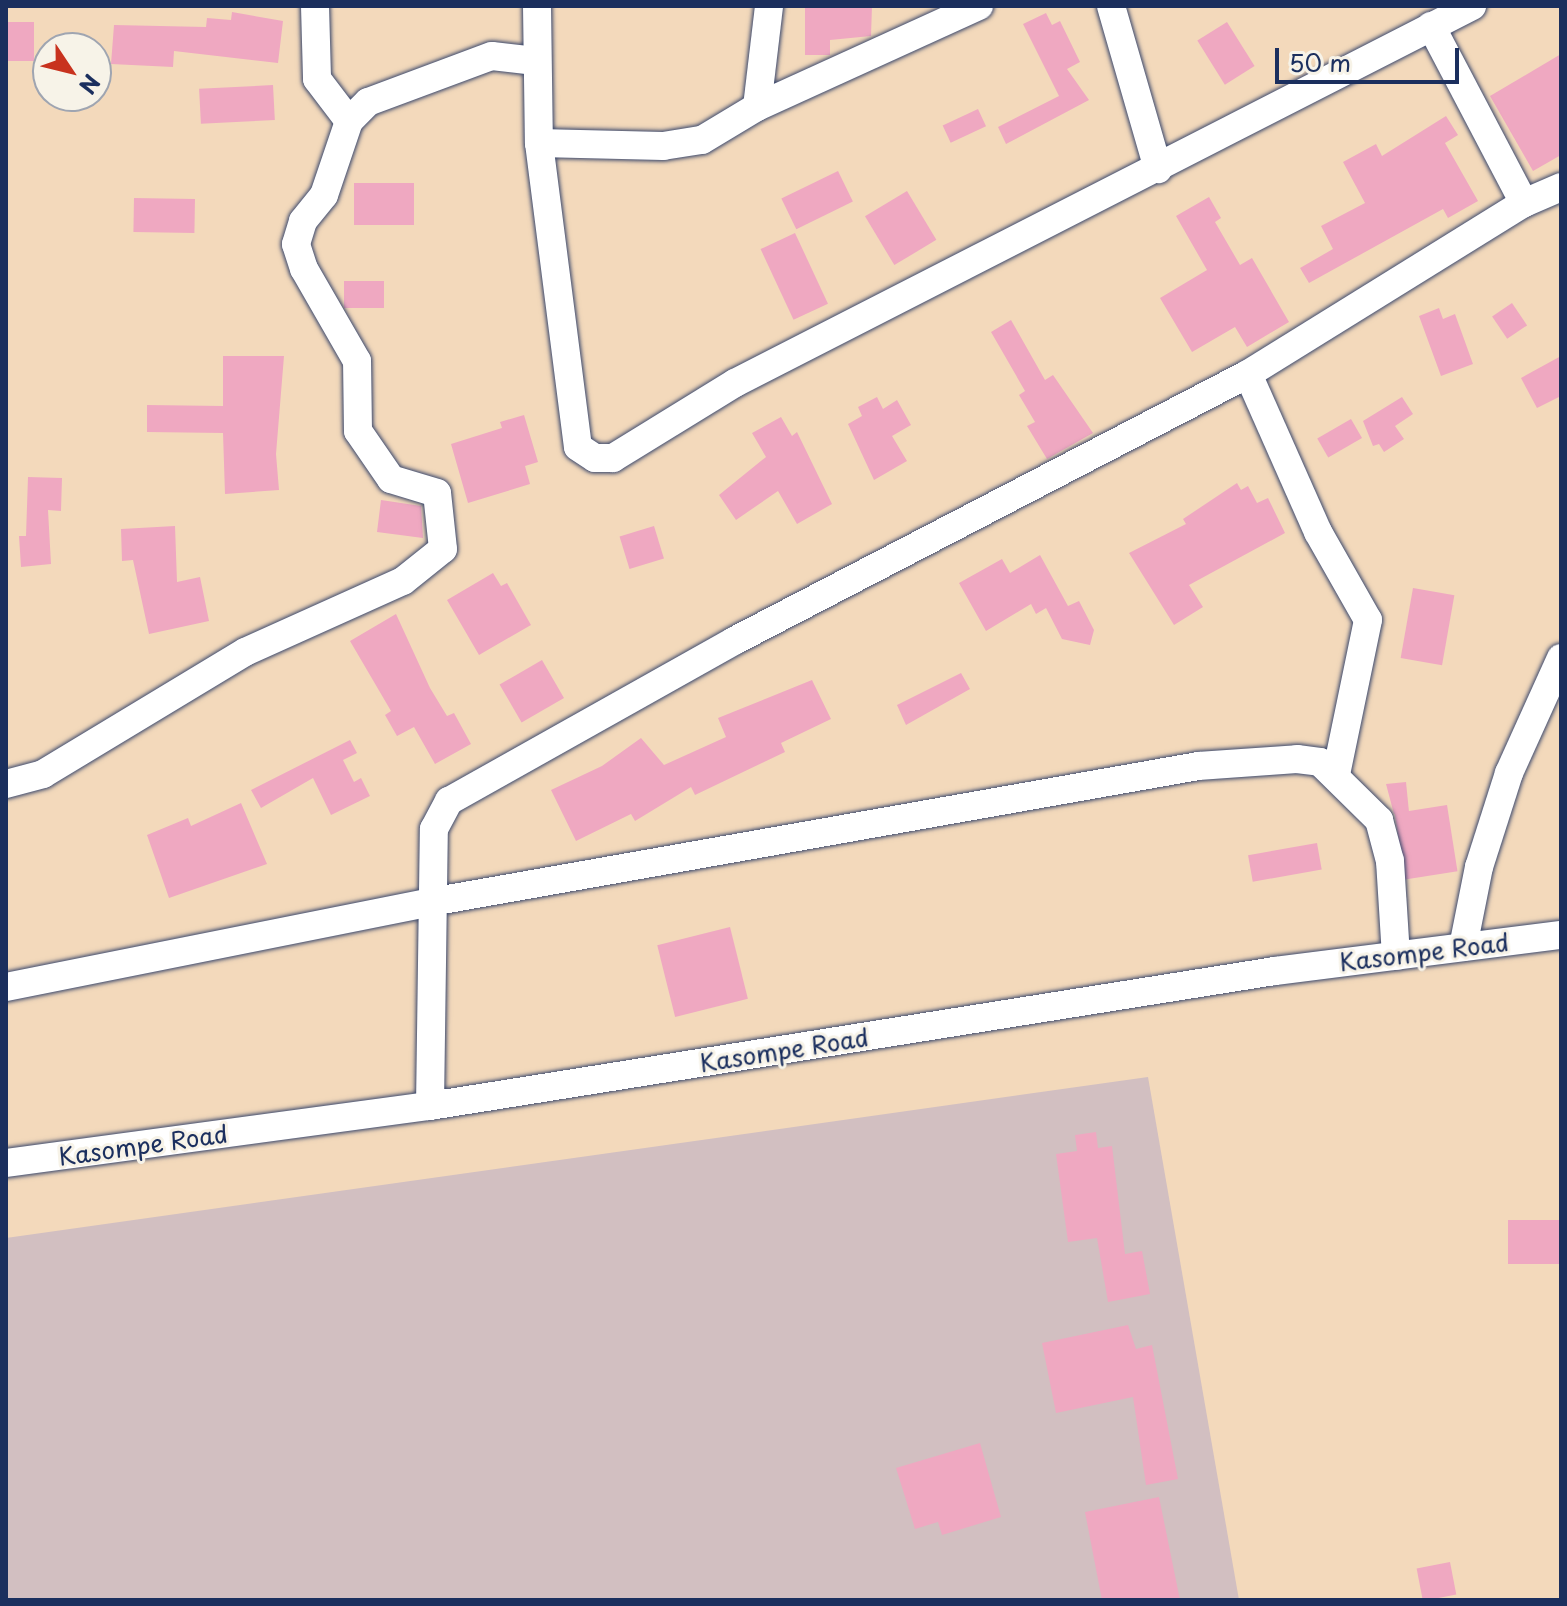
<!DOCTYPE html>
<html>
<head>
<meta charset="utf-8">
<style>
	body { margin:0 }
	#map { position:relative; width:1567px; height:1606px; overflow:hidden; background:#f3d9bb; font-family:"Playpen Sans",sans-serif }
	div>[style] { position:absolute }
	.industrial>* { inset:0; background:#d2bfc1 }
	.building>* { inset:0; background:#efa8c1; transform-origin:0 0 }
	.roads { filter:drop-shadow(0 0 2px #3b486c) drop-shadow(0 0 2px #3b486c) }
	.minor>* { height:28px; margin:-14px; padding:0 14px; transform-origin:14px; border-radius:14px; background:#fff }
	span { translate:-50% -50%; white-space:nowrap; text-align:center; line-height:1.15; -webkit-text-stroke:6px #f7f3e8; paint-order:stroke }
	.street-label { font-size:24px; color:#1b2f5e }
	.frame { position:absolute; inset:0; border:8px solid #1b2f5e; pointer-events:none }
	.north { position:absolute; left:32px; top:32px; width:80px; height:80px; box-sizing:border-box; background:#f7f3e8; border:2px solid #9fa5b1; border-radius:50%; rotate:125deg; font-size:22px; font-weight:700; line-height:32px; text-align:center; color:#1b2f5e }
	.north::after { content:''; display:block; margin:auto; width:28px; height:36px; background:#c8321e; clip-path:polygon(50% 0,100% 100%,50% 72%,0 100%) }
	.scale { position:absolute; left:1275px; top:48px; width:184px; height:36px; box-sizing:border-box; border:4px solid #1b2f5e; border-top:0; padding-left:10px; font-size:24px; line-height:28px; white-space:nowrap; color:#1b2f5e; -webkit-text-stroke:6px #f7f3e8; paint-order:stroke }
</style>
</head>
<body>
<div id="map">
	<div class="industrial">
		<i style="clip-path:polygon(1148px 1077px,1239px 1600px,6px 1600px,6px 1238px)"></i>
	</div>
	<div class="building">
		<i style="clip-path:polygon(805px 6px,872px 6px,871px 36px,830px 40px,830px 55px,805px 55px)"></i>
		<i style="clip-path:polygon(232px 12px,283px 21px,278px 63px,174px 51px,173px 67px,111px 64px,114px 25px,206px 27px,207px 18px,231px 20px)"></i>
		<i style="clip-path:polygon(1046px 13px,1052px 25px,1060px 21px,1080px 62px,1067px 69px,1089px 100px,1006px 144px,998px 127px,1059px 96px,1023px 24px)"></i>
		<i style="left:6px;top:22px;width:28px;height:39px"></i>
		<i style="left:1227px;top:22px;width:52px;height:35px;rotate:58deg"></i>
		<i style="clip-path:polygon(1561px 54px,1561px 155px,1533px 171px,1490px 96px)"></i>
		<i style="left:273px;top:85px;width:35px;height:74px;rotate:87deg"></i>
		<i style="left:978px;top:109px;width:19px;height:39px;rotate:65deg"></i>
		<i style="clip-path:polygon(1446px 116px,1458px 135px,1445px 143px,1478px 201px,1448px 218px,1443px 209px,1309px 283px,1300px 268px,1333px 249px,1321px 226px,1365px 203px,1343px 162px,1376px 144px,1382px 156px)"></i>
		<i style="left:838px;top:171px;width:34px;height:63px;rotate:64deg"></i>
		<i style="left:354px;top:183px;width:60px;height:42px"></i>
		<i style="left:907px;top:191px;width:57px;height:49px;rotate:59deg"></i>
		<i style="clip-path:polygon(1209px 197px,1221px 218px,1215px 222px,1240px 265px,1252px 258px,1289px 322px,1247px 347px,1235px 327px,1192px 352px,1160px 298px,1207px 270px,1176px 216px)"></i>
		<i style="left:134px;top:198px;width:61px;height:34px;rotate:1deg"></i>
		<i style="left:795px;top:233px;width:78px;height:38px;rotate:65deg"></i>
		<i style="left:344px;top:281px;width:40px;height:27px"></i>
		<i style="left:1512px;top:303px;width:27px;height:24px;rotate:56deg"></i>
		<i style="clip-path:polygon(1439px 308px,1443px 319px,1455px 314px,1473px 364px,1441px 376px,1419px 316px)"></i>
		<i style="clip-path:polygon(1011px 320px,1045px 380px,1053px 375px,1093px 433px,1047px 459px,1027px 426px,1035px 422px,1019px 395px,1025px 391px,991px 332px)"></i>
		<i style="clip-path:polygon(223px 356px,284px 356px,276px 454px,279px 490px,225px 494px,223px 433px,147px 432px,147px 405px,223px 406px)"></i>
		<i style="clip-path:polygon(1561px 356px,1561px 396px,1537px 408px,1521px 378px)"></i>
		<i style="clip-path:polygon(877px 397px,883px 409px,897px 400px,911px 425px,892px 436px,907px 461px,874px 480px,848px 424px,862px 416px,858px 407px)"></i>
		<i style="clip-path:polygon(1402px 397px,1413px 414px,1395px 426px,1404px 439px,1384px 452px,1379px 444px,1373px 446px,1363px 421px)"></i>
		<i style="clip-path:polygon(524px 415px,538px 462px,525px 466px,530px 484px,468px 503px,451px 444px,502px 428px,500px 422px)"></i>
		<i style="clip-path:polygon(781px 417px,792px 436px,797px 432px,832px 504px,797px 524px,778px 491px,736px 520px,719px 495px,766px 457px,752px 433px)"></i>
		<i style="left:1351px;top:419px;width:22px;height:39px;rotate:60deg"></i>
		<i style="clip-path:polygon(28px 477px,62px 478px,61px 511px,48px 510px,51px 564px,21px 567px,19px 536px,26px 536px)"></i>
		<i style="clip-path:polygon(1237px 483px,1241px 490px,1248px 486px,1257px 503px,1268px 498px,1285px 533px,1189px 585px,1203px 607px,1174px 625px,1129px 553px,1186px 524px,1183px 519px)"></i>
		<i style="clip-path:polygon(381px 500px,421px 506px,423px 538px,377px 532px)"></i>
		<i style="clip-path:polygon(175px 526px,177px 582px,200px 577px,209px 621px,149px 634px,133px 560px,122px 561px,121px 529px)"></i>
		<i style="left:654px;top:526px;width:34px;height:36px;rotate:73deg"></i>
		<i style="clip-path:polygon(1040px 555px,1068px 606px,1079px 601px,1094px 630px,1090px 645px,1062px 639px,1046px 608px,1036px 614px,1031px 604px,986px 631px,959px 583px,1002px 559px,1010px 573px)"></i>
		<i style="clip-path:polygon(493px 573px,501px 586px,507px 583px,531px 625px,479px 655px,447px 600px)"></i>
		<i style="left:1413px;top:588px;width:42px;height:71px;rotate:10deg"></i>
		<i style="clip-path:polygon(396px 614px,430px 688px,447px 716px,454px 713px,471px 744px,435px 764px,414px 727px,397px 736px,385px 715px,391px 711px,350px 641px)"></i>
		<i style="left:542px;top:660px;width:44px;height:49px;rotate:60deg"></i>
		<i style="clip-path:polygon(961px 673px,970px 689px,906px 725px,897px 705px)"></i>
		<i style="clip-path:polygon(812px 680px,831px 719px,781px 743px,785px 752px,695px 795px,691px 787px,635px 821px,631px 814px,576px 841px,551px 790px,602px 766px,641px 738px,664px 765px,726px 737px,718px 718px)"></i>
		<i style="clip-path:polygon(350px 740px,357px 753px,343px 760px,354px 782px,361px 778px,370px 796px,331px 815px,313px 778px,261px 808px,251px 790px)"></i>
		<i style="clip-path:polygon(1406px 782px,1409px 812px,1394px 814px,1386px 784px)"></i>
		<i style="clip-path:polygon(241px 803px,267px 864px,169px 898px,147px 835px,188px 818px,191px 826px)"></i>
		<i style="left:1447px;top:805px;width:67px;height:53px;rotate:81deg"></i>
		<i style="left:1317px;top:843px;width:27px;height:70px;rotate:80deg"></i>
		<i style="left:730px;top:927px;width:74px;height:75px;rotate:76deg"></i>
		<i style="clip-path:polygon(1096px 1132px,1098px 1148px,1112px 1146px,1125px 1254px,1142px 1251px,1150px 1294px,1108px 1302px,1097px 1238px,1068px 1242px,1056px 1154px,1077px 1151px,1075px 1135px)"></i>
		<i style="left:1561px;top:1220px;width:44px;height:53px;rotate:90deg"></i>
		<i style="clip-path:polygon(1128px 1325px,1136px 1349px,1152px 1345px,1178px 1479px,1146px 1485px,1133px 1397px,1056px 1413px,1042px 1343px)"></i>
		<i style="clip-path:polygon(980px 1443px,1001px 1517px,942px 1535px,938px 1522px,915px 1529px,896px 1468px)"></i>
		<i style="clip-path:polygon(1159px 1497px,1180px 1600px,1102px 1600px,1085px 1512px)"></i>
		<i style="left:1450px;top:1562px;width:33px;height:34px;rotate:79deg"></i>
	</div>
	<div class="roads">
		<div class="minor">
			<i style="left:315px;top:6px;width:73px;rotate:88.4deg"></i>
			<i style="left:317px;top:79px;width:53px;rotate:52.7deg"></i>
			<i style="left:537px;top:6px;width:137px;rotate:89.2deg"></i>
			<i style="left:539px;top:143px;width:306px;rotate:82.7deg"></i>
			<i style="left:578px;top:447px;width:20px;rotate:33deg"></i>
			<i style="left:595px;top:458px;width:18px"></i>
			<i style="left:613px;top:458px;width:143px;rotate:-31.6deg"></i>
			<i style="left:735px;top:383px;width:828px;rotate:-27.09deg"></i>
			<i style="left:1111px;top:6px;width:170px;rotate:73.9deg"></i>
			<i style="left:757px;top:107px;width:102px;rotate:-83.2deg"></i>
			<i style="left:539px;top:143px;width:124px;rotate:1.4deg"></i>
			<i style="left:663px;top:146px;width:39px;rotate:-9deg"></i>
			<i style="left:702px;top:140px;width:64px;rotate:-31deg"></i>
			<i style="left:757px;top:107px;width:244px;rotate:-24.5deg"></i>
			<i style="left:1524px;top:203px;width:40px;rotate:-23.4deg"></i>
			<i style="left:1248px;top:374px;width:173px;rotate:66.1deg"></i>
			<i style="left:1318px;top:532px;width:101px;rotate:60.4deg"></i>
			<i style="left:1368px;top:620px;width:158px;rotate:101.7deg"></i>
			<i style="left:6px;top:784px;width:38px;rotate:-15deg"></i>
			<i style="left:43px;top:774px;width:236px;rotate:-31.1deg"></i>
			<i style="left:245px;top:652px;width:173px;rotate:-24.2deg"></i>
			<i style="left:403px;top:581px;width:51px;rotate:-38.7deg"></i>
			<i style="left:443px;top:549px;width:56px;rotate:-96.1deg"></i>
			<i style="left:437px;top:493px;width:48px;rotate:-163.1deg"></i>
			<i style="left:391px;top:479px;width:58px;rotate:-124.5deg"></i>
			<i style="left:358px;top:431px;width:70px;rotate:-90.8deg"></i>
			<i style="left:357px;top:361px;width:106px;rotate:-119.9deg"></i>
			<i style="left:304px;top:269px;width:26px;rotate:-108deg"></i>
			<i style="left:296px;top:244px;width:24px;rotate:-73deg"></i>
			<i style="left:303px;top:221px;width:33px;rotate:-51deg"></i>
			<i style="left:324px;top:195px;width:78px;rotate:-71.3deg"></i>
			<i style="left:349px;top:121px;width:27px;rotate:-45deg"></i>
			<i style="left:368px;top:102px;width:132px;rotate:-20.4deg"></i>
			<i style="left:492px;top:56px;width:44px;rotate:6.5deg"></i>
			<i style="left:1463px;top:947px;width:82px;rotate:-78.7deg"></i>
			<i style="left:1479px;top:867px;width:99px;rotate:-72.3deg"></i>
			<i style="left:1509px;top:773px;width:126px;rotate:-65.7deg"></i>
			<i style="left:6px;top:987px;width:433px;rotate:-11.3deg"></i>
			<i style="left:431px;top:902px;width:779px;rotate:-10.05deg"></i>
			<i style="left:1198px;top:766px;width:99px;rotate:-4deg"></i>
			<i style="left:1297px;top:759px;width:23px;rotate:7deg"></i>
			<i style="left:1320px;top:762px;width:83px;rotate:44.5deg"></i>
			<i style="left:1379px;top:820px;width:42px;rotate:75deg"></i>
			<i style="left:1390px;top:861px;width:95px;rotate:86.4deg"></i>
			<i style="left:430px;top:1106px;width:277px;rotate:-89.2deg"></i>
			<i style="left:434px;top:829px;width:32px;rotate:-62deg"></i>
			<i style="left:449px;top:801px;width:327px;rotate:-29.3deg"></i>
			<i style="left:734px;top:641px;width:579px;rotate:-27.45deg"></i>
			<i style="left:1248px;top:374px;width:325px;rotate:-31.8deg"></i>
			<i style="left:1524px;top:203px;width:200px;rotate:-117.7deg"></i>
			<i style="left:6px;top:1163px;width:428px;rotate:-7.7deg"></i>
			<i style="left:430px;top:1106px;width:856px;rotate:-9.08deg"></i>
			<i style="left:1275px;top:971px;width:288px;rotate:-7.2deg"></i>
		</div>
	</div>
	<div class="street-label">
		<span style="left:1424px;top:952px;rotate:-7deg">Kasompe Road</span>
		<span style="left:784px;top:1050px;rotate:-9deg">Kasompe Road</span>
		<span style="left:143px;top:1145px;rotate:-8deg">Kasompe Road</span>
	</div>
	<div class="frame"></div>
	<div class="north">N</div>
	<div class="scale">50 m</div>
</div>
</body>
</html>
